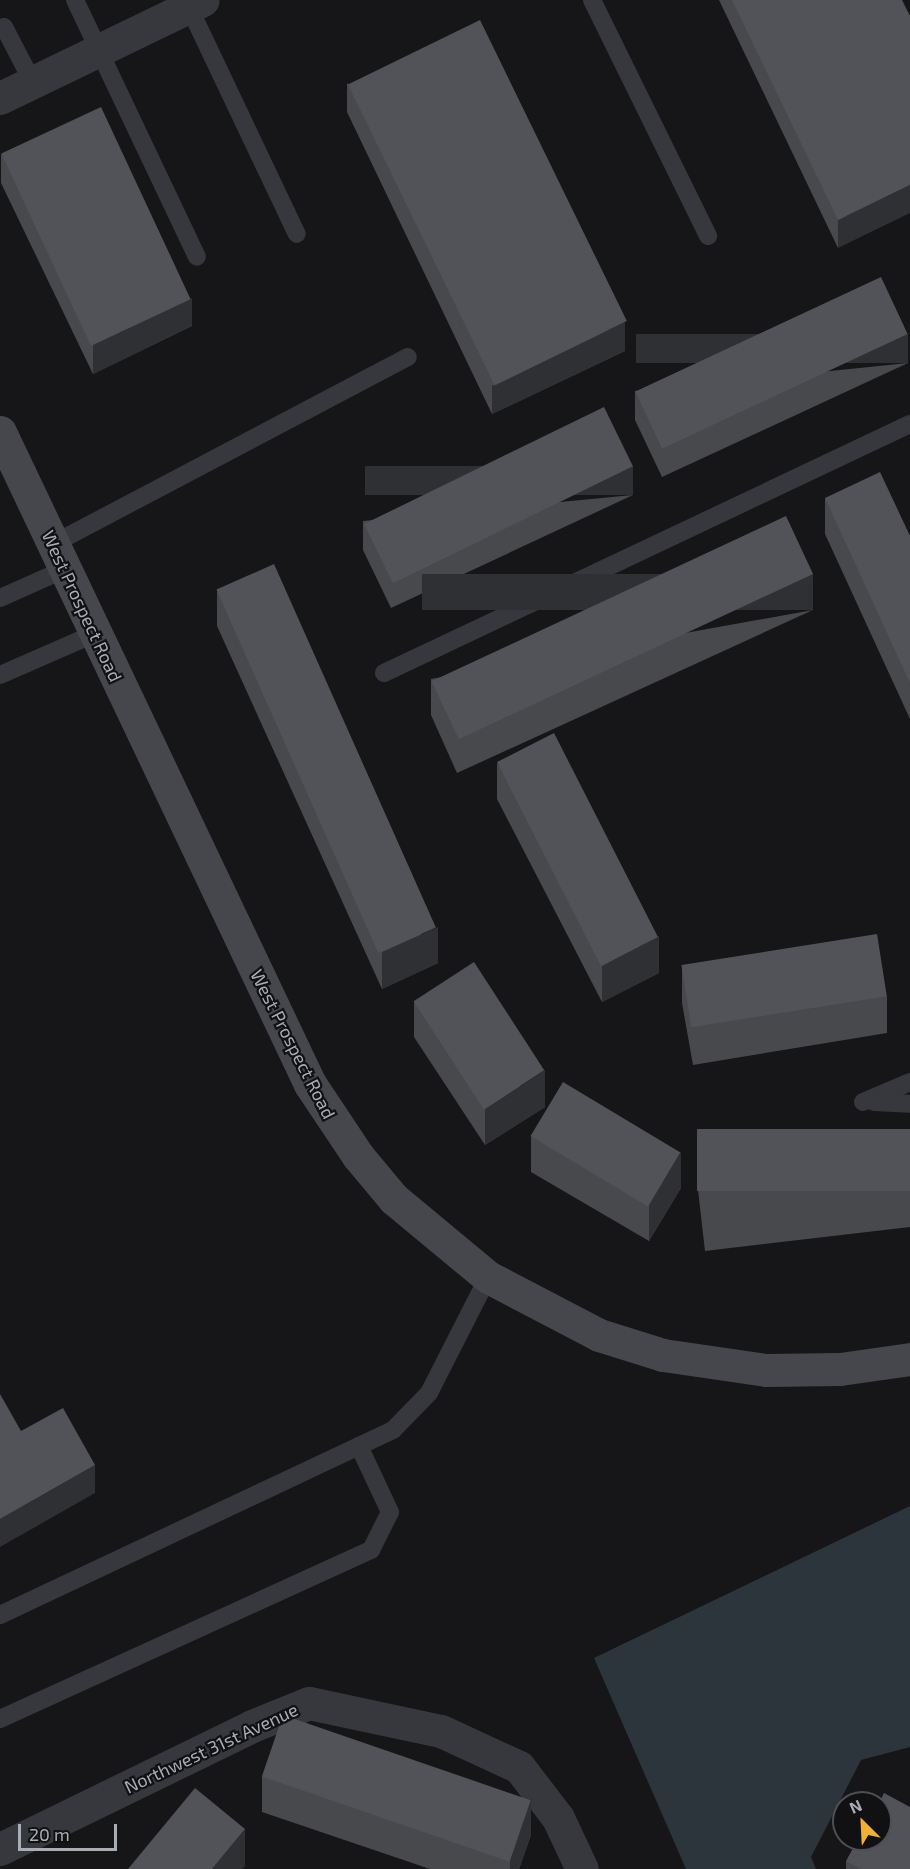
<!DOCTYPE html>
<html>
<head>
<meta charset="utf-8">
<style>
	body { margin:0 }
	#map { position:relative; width:910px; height:1869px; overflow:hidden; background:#161618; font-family:"Exo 2",sans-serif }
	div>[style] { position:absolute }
	.water>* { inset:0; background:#2c353c }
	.lane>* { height:18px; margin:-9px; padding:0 9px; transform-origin:9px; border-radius:9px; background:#37383d }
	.street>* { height:33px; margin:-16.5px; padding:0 16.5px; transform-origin:16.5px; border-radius:16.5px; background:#37383d }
	.secondary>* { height:33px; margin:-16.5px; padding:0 16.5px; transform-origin:16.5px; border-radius:16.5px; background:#45474d }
	.wall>* { inset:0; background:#47494d }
	.shaded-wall>* { inset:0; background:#2f3033; transform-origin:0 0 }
	.building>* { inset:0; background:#525359; transform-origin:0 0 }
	span { translate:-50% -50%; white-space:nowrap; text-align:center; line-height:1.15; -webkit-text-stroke:4.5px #111113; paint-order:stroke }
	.street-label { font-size:18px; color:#a8adb8 }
	.north { position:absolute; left:832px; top:1791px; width:60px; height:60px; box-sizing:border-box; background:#111113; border:2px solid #4d4f55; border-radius:50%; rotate:336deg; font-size:16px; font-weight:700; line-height:24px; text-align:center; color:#a8adb8 }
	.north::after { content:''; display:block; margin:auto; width:21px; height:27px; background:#f2b134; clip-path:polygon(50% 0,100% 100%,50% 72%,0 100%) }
	.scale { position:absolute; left:18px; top:1824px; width:99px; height:27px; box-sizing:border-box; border:3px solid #a8adb8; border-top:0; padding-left:8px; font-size:18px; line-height:21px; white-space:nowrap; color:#a8adb8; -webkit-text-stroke:4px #111113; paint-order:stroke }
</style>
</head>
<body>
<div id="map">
	<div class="water">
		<i style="clip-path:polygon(910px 1506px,910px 1747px,861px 1760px,811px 1857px,816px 1869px,686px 1869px,594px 1658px)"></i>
	</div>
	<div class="lane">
		<i style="left:75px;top:0;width:284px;rotate:64.6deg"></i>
		<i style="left:592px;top:0;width:263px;rotate:63.8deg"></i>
		<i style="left:189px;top:7px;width:251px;rotate:64.6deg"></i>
		<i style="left:0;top:29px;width:4px;rotate:-27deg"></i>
		<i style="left:4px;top:27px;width:63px;rotate:62.6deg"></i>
		<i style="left:53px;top:544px;width:401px;rotate:-27.8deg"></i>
		<i style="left:0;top:598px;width:71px;rotate:-24deg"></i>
		<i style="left:384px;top:673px;width:582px;rotate:-25.33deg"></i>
		<i style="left:0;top:675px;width:105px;rotate:-23.6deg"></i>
		<i style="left:863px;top:1102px;width:51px;rotate:-23.1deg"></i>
		<i style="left:874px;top:1102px;width:36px;rotate:3deg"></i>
		<i style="left:0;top:1615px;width:434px;rotate:-25.2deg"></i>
		<i style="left:393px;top:1430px;width:52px;rotate:-45.8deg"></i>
		<i style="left:429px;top:1393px;width:130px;rotate:-63deg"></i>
		<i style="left:0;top:1719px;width:408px;rotate:-24.5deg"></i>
		<i style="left:371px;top:1550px;width:42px;rotate:-63.4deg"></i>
		<i style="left:390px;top:1512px;width:73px;rotate:-115.2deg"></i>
	</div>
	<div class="street">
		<i style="left:0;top:98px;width:225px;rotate:-25.8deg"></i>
		<i style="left:0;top:1849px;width:280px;rotate:-26deg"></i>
		<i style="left:252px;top:1726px;width:61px;rotate:-22deg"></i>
		<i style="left:309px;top:1703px;width:135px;rotate:12deg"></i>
		<i style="left:441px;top:1731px;width:86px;rotate:24.8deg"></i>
		<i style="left:519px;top:1767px;width:64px;rotate:52.6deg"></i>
		<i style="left:558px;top:1818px;width:56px;rotate:64.8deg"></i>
	</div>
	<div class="secondary">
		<i style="left:0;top:432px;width:722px;rotate:64.57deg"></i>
		<i style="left:310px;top:1084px;width:87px;rotate:56.3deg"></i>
		<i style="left:358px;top:1156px;width:56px;rotate:50.1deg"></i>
		<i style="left:394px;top:1199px;width:122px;rotate:39.7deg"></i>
		<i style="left:488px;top:1277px;width:125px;rotate:27.6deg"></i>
		<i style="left:599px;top:1335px;width:67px;rotate:17.4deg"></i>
		<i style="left:663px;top:1355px;width:104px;rotate:8.3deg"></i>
		<i style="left:766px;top:1370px;width:74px;rotate:-0.8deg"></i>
		<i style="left:840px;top:1369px;width:71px;rotate:-8.1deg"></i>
	</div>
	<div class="wall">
		<i style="clip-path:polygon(719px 0,902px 0,838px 248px)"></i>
		<i style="clip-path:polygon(347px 83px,625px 351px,492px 414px,347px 112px)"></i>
		<i style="clip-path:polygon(1px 154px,192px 326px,93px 374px,1px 183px)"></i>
		<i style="clip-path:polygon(908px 363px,662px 477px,635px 420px,635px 391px)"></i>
		<i style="clip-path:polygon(633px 495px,391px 608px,363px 550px,363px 521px)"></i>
		<i style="clip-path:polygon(825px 498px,910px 536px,910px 719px,825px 534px)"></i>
		<i style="clip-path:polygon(217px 590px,438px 963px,382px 989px,217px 626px)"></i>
		<i style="clip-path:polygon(813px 610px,457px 773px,431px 715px,431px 679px)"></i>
		<i style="clip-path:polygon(497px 763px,659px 973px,602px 1002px,497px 799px)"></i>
		<i style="clip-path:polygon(682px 967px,887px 996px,887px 1033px,693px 1065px,682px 1003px)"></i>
		<i style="clip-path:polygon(414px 1001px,545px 1107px,485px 1145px,414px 1037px)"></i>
		<i style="clip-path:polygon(910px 1129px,910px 1227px,705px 1251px,698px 1190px,698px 1153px)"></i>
		<i style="clip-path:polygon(531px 1136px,681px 1188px,649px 1241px,531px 1172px)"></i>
		<i style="clip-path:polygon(262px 1776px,531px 1835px,519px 1869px,430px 1869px,262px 1812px)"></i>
		<i style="clip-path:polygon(846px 1861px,910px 1869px,846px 1869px)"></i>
	</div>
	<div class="shaded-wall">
		<i style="clip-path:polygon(910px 185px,910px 213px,838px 248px,838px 220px)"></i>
		<i style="clip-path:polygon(192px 298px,192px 326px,93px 374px,93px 345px)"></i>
		<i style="clip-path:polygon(625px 322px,625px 351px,492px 414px,492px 386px)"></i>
		<i style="left:908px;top:334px;width:29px;height:272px;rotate:90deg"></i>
		<i style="left:633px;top:466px;width:29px;height:268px;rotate:90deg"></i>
		<i style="left:813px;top:574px;width:36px;height:391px;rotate:90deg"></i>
		<i style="clip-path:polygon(438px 927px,438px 963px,382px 989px,382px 952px)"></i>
		<i style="clip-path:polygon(659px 936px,659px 973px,602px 1002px,602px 966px)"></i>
		<i style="clip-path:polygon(545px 1070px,545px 1107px,485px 1145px,485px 1109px)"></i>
		<i style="clip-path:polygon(681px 1152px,681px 1188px,649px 1241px,649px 1204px)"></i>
		<i style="clip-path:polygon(95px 1465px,95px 1493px,0 1547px,0 1519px)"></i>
		<i style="clip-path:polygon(531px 1798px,531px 1835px,519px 1869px,510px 1869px,510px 1859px)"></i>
		<i style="clip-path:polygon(245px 1829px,245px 1866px,242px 1869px,212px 1869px)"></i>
	</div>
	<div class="building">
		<i style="clip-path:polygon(732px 0,902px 0,910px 16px,910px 185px,838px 220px)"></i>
		<i style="left:480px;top:20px;width:335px;height:147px;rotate:64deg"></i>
		<i style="left:101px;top:107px;width:212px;height:110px;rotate:65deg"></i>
		<i style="left:881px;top:277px;width:63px;height:271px;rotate:65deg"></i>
		<i style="left:604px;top:407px;width:66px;height:267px;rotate:64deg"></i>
		<i style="clip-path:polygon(880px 472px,910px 536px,910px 683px,825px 498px)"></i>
		<i style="left:786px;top:516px;width:64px;height:391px;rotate:65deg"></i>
		<i style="left:274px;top:564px;width:398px;height:63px;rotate:66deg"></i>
		<i style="left:554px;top:733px;width:229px;height:64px;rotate:63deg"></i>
		<i style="left:877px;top:934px;width:63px;height:198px;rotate:81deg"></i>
		<i style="left:474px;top:962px;width:129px;height:72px;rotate:57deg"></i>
		<i style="left:563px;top:1082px;width:137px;height:63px;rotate:31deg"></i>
		<i style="left:910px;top:1129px;width:62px;height:213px;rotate:90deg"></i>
		<i style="clip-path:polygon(0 1394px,21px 1431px,63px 1408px,95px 1465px,0 1519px)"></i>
		<i style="left:283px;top:1715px;width:262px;height:65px;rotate:19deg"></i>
		<i style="clip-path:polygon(195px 1788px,245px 1829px,212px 1869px,128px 1869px)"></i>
		<i style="clip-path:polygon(884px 1793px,910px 1807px,910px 1869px,861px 1869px,846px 1861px,858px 1839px,880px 1839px,880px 1803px,879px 1803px)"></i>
	</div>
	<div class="street-label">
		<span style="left:82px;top:606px;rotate:65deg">West Prospect Road</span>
		<span style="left:293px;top:1044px;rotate:63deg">West Prospect Road</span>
		<span style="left:211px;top:1748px;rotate:-25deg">Northwest 31st Avenue</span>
	</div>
	<div class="north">N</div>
	<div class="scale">20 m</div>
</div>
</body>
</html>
